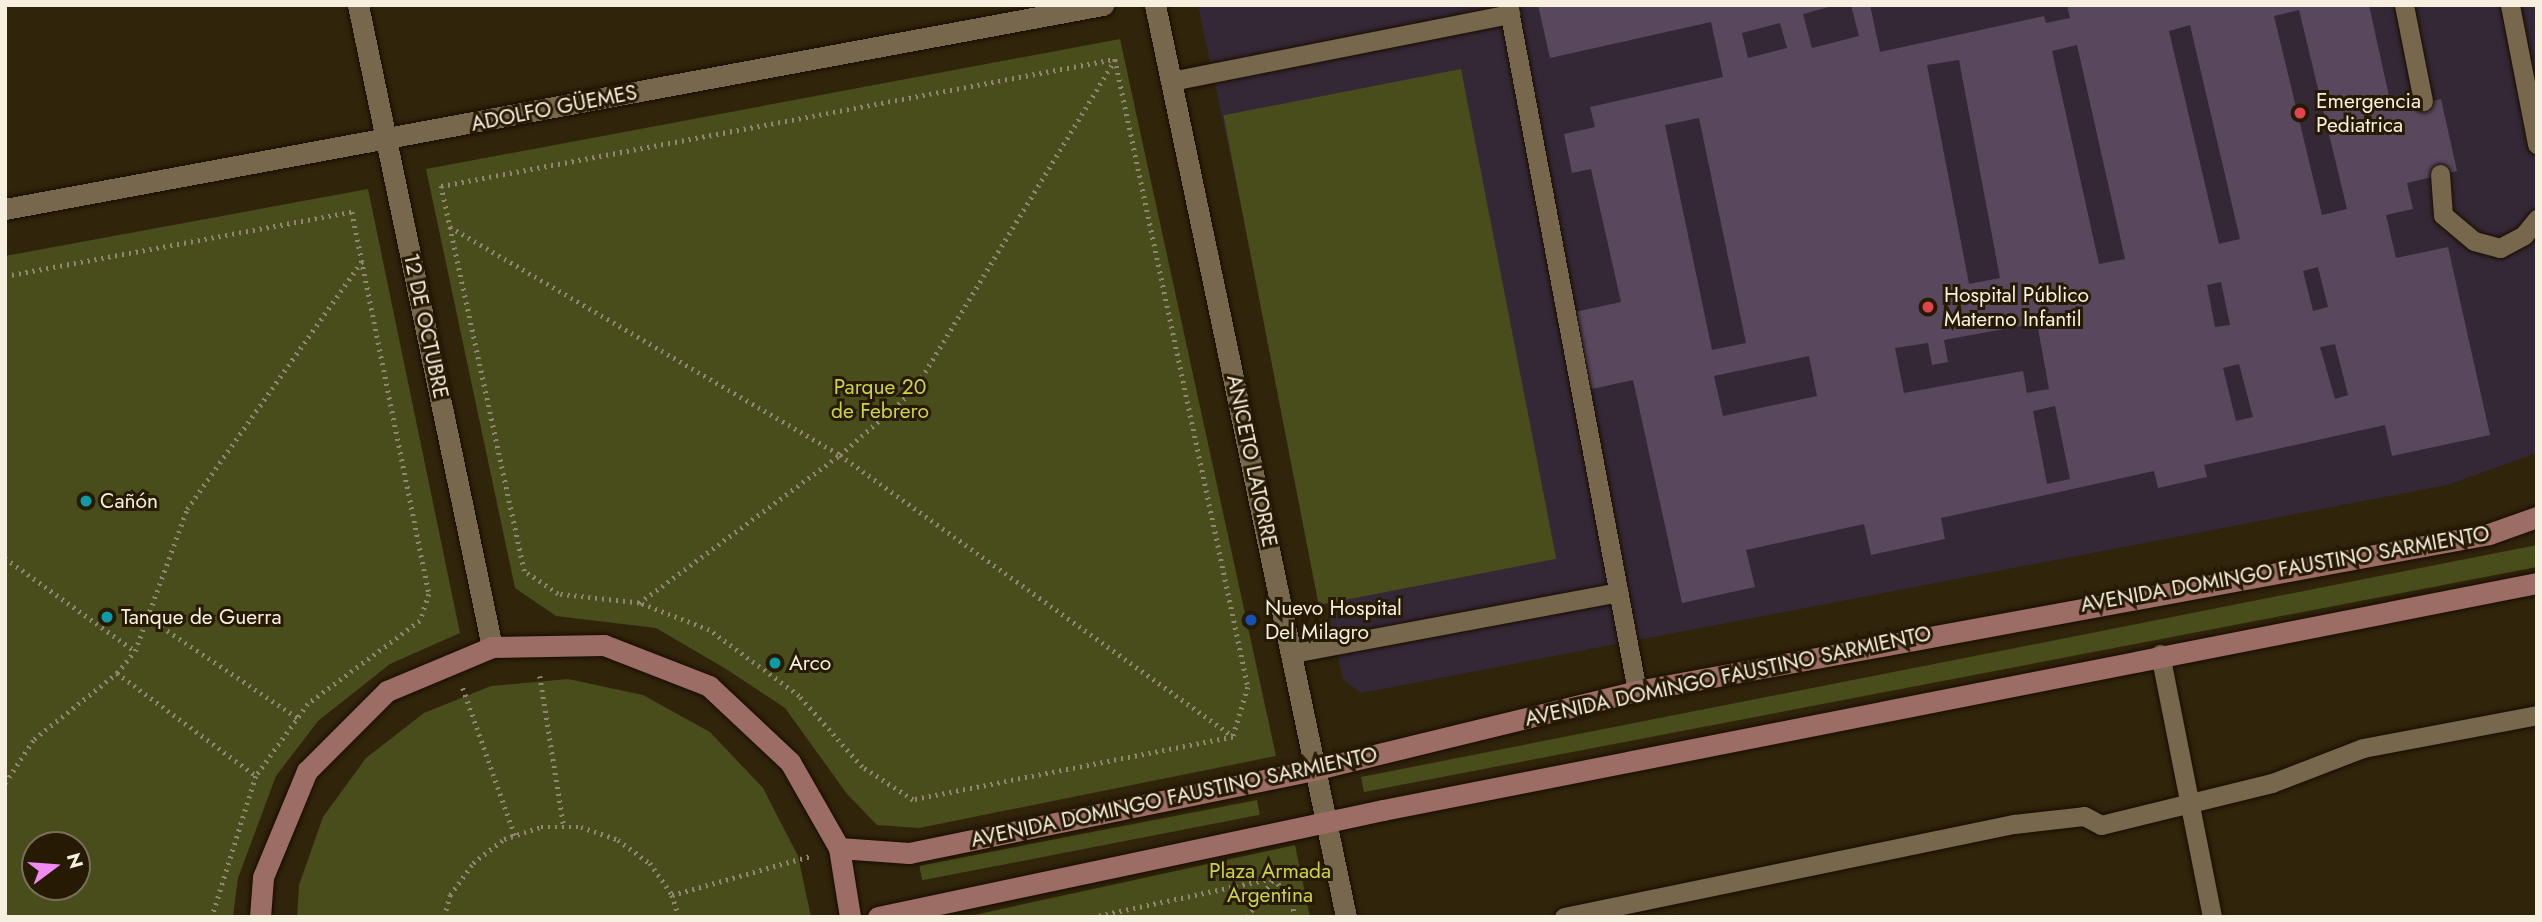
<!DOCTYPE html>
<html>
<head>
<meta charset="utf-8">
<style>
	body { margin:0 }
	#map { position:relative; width:2542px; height:922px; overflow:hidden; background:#30240b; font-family:Jost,sans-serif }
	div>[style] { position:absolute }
	.medical>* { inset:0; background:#352836 }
	.green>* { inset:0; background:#494c1b; transform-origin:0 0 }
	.building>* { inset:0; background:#58475d }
	.path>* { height:4.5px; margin-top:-2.25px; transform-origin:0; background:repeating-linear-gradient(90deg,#908672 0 2px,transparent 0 7px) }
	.roads { filter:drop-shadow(0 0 2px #180c00) drop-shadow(0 0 2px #180c00) }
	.service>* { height:19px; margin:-9.5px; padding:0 9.5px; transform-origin:9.5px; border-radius:9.5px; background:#76674d }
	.minor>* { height:21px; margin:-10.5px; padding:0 10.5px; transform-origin:10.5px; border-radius:10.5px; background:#76674d }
	.tertiary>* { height:21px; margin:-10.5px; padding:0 10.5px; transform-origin:10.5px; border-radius:10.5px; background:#76674d }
	.secondary>* { height:21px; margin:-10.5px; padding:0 10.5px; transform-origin:10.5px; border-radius:10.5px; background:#9b6d64 }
	.dots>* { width:19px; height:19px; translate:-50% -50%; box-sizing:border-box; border:4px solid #261a03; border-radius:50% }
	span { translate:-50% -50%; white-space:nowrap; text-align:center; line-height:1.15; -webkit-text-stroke:6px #261a03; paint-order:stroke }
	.poi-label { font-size:21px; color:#f7efe0 }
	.left { translate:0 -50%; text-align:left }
	.street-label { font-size:21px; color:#f7efe0 }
	.park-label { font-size:21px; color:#ccd346 }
	.frame { position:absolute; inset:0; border:7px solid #f7efe0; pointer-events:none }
	.north { position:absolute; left:21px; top:831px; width:70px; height:70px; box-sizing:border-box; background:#261a03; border:2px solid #7a6f5b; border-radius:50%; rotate:74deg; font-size:19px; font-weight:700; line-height:28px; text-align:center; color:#f7efe0 }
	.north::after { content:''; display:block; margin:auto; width:24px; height:32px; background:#f08bf5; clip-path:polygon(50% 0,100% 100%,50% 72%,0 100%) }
</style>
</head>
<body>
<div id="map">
	<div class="medical">
		<i style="clip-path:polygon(1198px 5px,2537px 5px,2537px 453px,2447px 485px,1361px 693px,1343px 679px)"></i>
	</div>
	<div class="green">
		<i style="clip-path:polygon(1120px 39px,1276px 756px,919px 828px,877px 825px,847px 794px,785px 708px,726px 669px,656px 628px,556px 616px,515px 588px,426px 169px)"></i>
		<i style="left:1461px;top:69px;width:499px;height:242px;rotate:79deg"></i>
		<i style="clip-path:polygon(evenodd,368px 189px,460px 633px,390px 664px,318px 721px,276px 776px,238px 878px,233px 917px,5px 917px,5px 256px,368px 189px,35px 845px,77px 845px,77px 887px,35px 887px,35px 845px)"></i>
		<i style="clip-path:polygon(2537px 545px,2537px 567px,1364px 792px,1361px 777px)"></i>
		<i style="clip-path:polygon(568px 679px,643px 695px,710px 732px,763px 788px,798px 856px,811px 917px,297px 917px,299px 885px,323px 817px,366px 758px,424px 713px,491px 686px)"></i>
		<i style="left:1257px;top:800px;width:15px;height:344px;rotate:79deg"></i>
		<i style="clip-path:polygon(1295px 845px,1310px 917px,965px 917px)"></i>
	</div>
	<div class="building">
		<i style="clip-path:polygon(evenodd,1538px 5px,1836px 5px,1803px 14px,1812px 48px,1859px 36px,1851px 5px,1870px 5px,1880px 52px,2044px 16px,2046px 23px,2070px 18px,2067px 5px,2369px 5px,2392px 110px,2441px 99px,2457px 171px,2407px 183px,2413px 209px,2386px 215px,2396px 258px,2448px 247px,2490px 435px,2392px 456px,2385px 425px,2204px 465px,2207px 477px,2158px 488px,2154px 471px,1941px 518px,1945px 539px,1871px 555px,1864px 524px,1746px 550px,1755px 587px,1682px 603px,1633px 380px,1587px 390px,1570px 313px,1621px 302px,1591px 169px,1572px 173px,1564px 134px,1595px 127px,1590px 107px,1723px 77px,1711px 22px,1550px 58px,1538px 5px,2299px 10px,2347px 209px,2322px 215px,2274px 16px,2299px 10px,1538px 5px,1780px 23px,1787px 48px,1748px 58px,1742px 33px,1780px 23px,1538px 5px,2190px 25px,2240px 239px,2219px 244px,2169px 31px,2190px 25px,1538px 5px,2077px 45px,2125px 259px,2099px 264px,2052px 51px,2077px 45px,1538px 5px,1959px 60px,2000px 278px,1969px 284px,1927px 65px,1959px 60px,1538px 5px,1699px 118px,1746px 343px,1712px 350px,1665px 125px,1699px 118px,1538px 5px,2318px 267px,2328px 307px,2313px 311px,2303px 271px,2318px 267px,1538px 5px,2221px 282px,2230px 325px,2215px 327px,2207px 285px,2221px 282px,1538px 5px,2037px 323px,2049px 389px,2027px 393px,2023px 371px,1904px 393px,1895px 348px,1928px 343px,1932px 365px,1948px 362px,1944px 340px,2037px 323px,1538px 5px,2335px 344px,2348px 395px,2335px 399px,2320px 347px,2335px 344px,1538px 5px,1809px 356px,1817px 396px,1723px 416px,1714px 376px,1809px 356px,1538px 5px,2239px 364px,2253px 417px,2236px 421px,2223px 368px,2239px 364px,1538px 5px,2055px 406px,2070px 479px,2047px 484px,2033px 411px,2055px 406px)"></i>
	</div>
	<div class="path">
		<i style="left:1115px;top:59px;width:642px;rotate:78.04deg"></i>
		<i style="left:1248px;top:687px;width:52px;rotate:106.7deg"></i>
		<i style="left:1233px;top:737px;width:326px;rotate:168.9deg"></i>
		<i style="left:913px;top:800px;width:61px;rotate:-147.1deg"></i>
		<i style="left:862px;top:767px;width:95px;rotate:-131.6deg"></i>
		<i style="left:799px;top:696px;width:112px;rotate:-143.7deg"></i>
		<i style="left:709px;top:630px;width:75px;rotate:-158.9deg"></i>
		<i style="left:639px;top:603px;width:81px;rotate:-173.7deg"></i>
		<i style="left:558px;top:594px;width:41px;rotate:-145.9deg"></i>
		<i style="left:524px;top:571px;width:394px;rotate:-102.2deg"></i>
		<i style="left:441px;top:186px;width:686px;rotate:-10.67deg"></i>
		<i style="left:450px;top:227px;width:452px;rotate:30.3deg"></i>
		<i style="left:840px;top:455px;width:483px;rotate:35.6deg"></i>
		<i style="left:5px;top:276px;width:353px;rotate:-10.5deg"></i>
		<i style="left:352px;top:212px;width:390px;rotate:78.6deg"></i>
		<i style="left:429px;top:594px;width:28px;rotate:108deg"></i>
		<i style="left:420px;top:621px;width:139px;rotate:143.5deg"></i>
		<i style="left:308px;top:704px;width:89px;rotate:125.8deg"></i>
		<i style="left:256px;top:776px;width:148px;rotate:107.3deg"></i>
		<i style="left:5px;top:558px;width:160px;rotate:35.6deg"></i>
		<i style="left:639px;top:603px;width:250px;rotate:-36.4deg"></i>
		<i style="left:840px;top:455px;width:98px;rotate:-41.3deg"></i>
		<i style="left:914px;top:390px;width:387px;rotate:-58.7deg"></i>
		<i style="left:150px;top:619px;width:178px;rotate:33.8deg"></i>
		<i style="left:117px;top:673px;width:173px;rotate:36.5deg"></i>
		<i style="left:540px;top:676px;width:153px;rotate:81deg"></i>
		<i style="left:463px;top:688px;width:157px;rotate:70.6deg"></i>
		<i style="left:5px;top:783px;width:53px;rotate:-56.6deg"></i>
		<i style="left:34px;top:739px;width:106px;rotate:-38.5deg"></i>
		<i style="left:117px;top:673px;width:28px;rotate:-51deg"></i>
		<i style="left:135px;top:651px;width:151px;rotate:-69.9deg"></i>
		<i style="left:187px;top:509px;width:304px;rotate:-54.8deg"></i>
		<i style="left:672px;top:895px;width:144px;rotate:-15.7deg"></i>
		<i style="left:444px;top:917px;width:23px;rotate:-75deg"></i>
		<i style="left:450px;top:895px;width:39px;rotate:-54deg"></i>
		<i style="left:473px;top:863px;width:39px;rotate:-38deg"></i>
		<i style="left:504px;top:839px;width:39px;rotate:-18deg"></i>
		<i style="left:541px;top:827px;width:40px"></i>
		<i style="left:581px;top:827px;width:39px;rotate:19deg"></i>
		<i style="left:618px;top:840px;width:39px;rotate:36deg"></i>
		<i style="left:650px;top:863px;width:39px;rotate:55deg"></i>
		<i style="left:672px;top:895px;width:23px;rotate:72deg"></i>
		<i style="left:1092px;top:917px;width:186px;rotate:-12.1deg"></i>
		<i style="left:1274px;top:878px;width:30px;rotate:53deg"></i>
		<i style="left:1292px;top:902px;width:15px;rotate:79deg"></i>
		<i style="left:1247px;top:917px;width:47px;rotate:-55.3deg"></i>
	</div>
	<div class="roads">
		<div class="service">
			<i style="left:1508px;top:5px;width:698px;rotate:79.35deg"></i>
			<i style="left:2404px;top:5px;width:98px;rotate:78.8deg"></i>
			<i style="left:2510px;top:5px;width:142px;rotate:79deg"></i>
			<i style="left:1171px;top:81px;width:346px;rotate:-11.2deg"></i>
			<i style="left:2440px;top:174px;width:41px;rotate:85.8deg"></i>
			<i style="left:2443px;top:215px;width:40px;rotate:40deg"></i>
			<i style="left:2474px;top:241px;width:27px;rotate:15deg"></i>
			<i style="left:2500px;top:248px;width:27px;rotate:-28deg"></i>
			<i style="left:2524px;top:235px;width:21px;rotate:-51deg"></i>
			<i style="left:1293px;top:653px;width:331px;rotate:-10.6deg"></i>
			<i style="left:2160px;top:654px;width:268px;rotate:78.8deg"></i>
			<i style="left:1564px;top:917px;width:460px;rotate:-11.7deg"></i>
			<i style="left:2014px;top:824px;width:70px;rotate:-6.5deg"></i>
			<i style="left:2084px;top:816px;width:19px;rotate:28deg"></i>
			<i style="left:2101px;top:825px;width:176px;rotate:-13.8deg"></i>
			<i style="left:2272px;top:783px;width:97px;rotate:-21deg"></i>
			<i style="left:2363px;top:748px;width:177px;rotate:-10.7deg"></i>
		</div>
		<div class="minor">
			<i style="left:1155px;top:5px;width:932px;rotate:78.17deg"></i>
			<i style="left:5px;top:209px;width:1117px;rotate:-10.53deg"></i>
		</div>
		<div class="tertiary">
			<i style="left:358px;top:5px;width:656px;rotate:78.21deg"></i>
		</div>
		<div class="secondary">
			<i style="left:839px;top:848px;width:70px;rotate:4.1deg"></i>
			<i style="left:909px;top:853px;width:412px;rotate:-11.6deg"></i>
			<i style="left:1313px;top:770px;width:333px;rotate:-13.7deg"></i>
			<i style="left:1637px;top:691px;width:866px;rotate:-10.44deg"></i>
			<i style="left:2489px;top:534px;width:51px;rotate:-19.5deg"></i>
			<i style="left:260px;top:917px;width:40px;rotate:-85.7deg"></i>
			<i style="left:263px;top:877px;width:115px;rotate:-67.5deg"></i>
			<i style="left:307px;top:771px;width:113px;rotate:-45deg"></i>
			<i style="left:387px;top:691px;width:114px;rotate:-22.7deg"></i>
			<i style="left:492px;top:647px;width:112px;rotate:-1deg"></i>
			<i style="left:604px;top:645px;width:113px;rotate:21.3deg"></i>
			<i style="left:709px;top:686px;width:111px;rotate:43.2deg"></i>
			<i style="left:790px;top:762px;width:99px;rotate:60.3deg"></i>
			<i style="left:839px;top:848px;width:70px;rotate:80.9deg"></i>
			<i style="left:878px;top:917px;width:516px;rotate:-11.96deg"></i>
			<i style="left:1383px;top:810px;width:1176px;rotate:-11.13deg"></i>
		</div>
	</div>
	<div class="dots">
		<i style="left:2300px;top:113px;background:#e0444e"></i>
		<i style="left:1928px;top:307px;background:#e0444e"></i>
		<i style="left:86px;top:501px;background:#0f9aa8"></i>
		<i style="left:107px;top:617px;background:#0f9aa8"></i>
		<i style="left:1251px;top:620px;background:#1a4fb4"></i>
		<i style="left:775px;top:663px;background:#0f9aa8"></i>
	</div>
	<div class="poi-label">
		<span class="left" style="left:2316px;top:113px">Emergencia<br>Pediatrica</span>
		<span class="left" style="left:1944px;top:307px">Hospital Público<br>Materno Infantil</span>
		<span class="left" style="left:100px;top:501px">Cañón</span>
		<span class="left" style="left:1265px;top:620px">Nuevo Hospital<br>Del Milagro</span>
		<span class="left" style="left:121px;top:617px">Tanque de Guerra</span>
		<span class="left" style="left:789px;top:663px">Arco</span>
	</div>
	<div class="street-label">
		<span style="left:554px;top:108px;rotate:-11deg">ADOLFO GÜEMES</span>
		<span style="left:426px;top:326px;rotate:78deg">12 DE OCTUBRE</span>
		<span style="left:1252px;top:461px;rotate:78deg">ANICETO LATORRE</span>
		<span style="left:2285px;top:569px;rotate:-10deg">AVENIDA DOMINGO FAUSTINO SARMIENTO</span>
		<span style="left:1728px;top:676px;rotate:-12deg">AVENIDA DOMINGO FAUSTINO SARMIENTO</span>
		<span style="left:1174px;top:797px;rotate:-12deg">AVENIDA DOMINGO FAUSTINO SARMIENTO</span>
	</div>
	<div class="park-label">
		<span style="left:880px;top:399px">Parque 20<br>de Febrero</span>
		<span style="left:1270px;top:883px">Plaza Armada<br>Argentina</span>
	</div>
	<div class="frame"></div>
	<div class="north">N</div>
</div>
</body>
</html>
